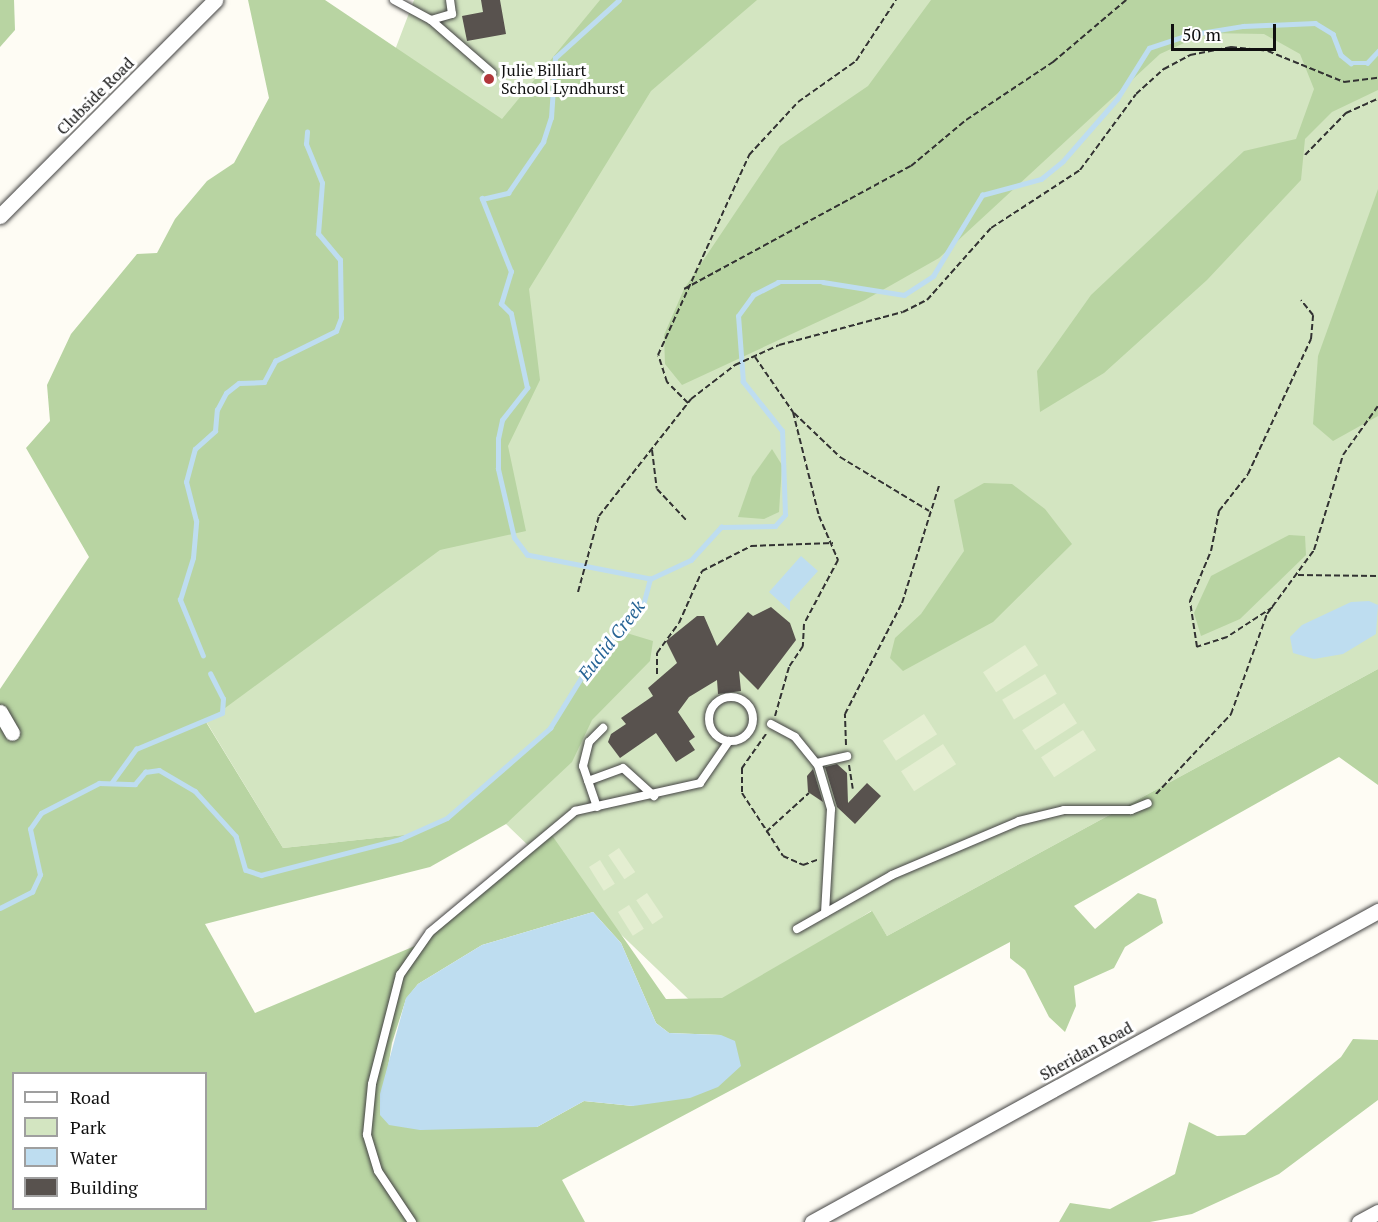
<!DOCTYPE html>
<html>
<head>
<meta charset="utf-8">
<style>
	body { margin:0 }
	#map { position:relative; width:1378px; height:1222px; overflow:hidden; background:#fefcf4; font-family:"PT Serif",serif }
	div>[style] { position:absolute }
	.green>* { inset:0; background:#d3e5c1 }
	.forest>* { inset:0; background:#b8d4a2 }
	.pitch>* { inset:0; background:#e4eed1; transform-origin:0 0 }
	.water>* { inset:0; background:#beddf0 }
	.stream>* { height:4.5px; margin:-2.25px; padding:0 2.25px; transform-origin:2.25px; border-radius:2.25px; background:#beddf0 }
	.building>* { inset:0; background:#58524e }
	.path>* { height:2px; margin-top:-1px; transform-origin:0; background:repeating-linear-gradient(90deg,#323232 0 6px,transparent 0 9px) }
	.roads { filter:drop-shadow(0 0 2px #434343) drop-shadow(0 0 2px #434343) }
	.lane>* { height:8px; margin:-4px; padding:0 4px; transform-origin:4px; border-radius:4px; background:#fff }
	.lane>.ring { margin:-4px; padding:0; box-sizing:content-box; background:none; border:8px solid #fff; border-radius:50% }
	.street>* { height:15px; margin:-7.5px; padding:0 7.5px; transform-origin:7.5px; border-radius:7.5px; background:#fff }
	.dots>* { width:16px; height:16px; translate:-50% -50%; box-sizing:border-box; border:3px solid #fff; border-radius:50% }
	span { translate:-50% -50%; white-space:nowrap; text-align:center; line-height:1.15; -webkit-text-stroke:6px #fff; paint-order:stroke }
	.poi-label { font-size:16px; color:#101010 }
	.left { translate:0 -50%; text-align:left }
	.street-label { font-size:16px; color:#101010 }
	.water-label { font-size:18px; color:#266395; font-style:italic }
	.legend { position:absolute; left:12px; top:1072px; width:195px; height:138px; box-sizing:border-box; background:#fff; border:2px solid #9f9f9f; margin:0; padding:8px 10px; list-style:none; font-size:18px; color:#101010 }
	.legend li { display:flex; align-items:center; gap:12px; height:30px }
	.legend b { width:30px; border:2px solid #9f9f9f }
	.scale { position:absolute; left:1171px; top:24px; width:105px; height:27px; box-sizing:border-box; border:3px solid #101010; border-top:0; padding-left:8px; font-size:18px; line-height:21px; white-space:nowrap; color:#101010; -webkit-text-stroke:4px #fff; paint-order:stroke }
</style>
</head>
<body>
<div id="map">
	<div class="green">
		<i style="clip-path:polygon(414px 0,1378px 0,1378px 669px,887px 936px,871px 911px,706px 1016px,506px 824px,283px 848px,165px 654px)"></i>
	</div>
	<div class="forest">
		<i style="clip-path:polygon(0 0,14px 0,15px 30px,0 47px)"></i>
		<i style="clip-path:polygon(evenodd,248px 0,325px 0,502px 119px,600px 0,757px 0,651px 91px,529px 289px,540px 380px,508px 446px,526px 531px,440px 550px,206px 722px,283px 848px,413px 834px,447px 818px,550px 728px,594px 657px,620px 631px,653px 641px,650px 661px,592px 720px,572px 762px,506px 824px,430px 867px,205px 924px,255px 1013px,422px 943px,549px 831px,666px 999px,722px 998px,872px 911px,887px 936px,1378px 669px,1378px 785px,1339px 757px,1074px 906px,1095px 929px,1138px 893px,1156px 899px,1163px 923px,1125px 947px,1114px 968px,1074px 986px,1076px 1006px,1065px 1032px,1049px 1017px,1025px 970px,1010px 958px,1010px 942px,562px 1180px,585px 1222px,0 1222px,0 689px,89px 557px,26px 448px,50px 421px,47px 385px,71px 334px,137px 254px,157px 253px,175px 219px,207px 181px,234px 163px,269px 98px,248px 0,593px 912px,621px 943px,656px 1023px,669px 1033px,721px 1035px,633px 1106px,584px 1101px,537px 1127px,380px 1115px,392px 1043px,406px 999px,418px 984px,482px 945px,593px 912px,248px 0,14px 1074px,206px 1074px,206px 1208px,14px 1208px,14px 1074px)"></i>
		<i style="clip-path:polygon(931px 0,1378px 0,1378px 90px,1332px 112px,1305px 139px,1301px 180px,1207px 280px,1104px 373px,1040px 412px,1037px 371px,1091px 295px,1244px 151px,1296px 139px,1314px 89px,1300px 54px,1264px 34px,1206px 33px,1160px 54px,939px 258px,865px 300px,682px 385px,665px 364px,664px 335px,684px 289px,780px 146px,868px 86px)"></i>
		<i style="clip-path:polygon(1378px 189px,1378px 416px,1333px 441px,1313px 424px,1318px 356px)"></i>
		<i style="clip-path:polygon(772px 449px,782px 465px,779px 512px,764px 519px,738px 517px,752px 477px)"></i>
		<i style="clip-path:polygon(984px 483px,1012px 484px,1045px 509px,1072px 544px,993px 622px,903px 671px,890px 658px,895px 638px,921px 614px,964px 551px,954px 500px)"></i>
		<i style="clip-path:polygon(1289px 535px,1305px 536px,1306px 555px,1240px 619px,1201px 636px,1194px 613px,1211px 576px)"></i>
		<i style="clip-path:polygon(1353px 1039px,1378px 1040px,1378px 1100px,1279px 1174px,1192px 1214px,1150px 1222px,1059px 1222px,1070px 1203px,1110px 1209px,1175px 1174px,1189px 1122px,1217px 1136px,1245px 1135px,1341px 1057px)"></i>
	</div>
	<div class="pitch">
		<i style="left:1025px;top:645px;width:24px;height:50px;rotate:57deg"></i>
		<i style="left:1045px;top:674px;width:23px;height:50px;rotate:59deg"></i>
		<i style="left:1064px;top:703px;width:24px;height:50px;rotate:57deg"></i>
		<i style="left:924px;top:714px;width:24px;height:49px;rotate:57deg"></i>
		<i style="left:1083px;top:730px;width:24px;height:50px;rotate:57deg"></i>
		<i style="left:943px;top:744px;width:24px;height:50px;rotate:57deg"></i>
		<i style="left:619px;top:848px;width:29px;height:13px;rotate:56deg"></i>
		<i style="left:600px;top:860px;width:28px;height:13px;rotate:58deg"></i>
		<i style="left:647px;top:893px;width:29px;height:13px;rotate:56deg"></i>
		<i style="left:629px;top:905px;width:28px;height:13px;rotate:58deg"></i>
	</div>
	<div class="water">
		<i style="clip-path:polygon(801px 556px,818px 571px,790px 602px,790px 611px,769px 592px)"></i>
		<i style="clip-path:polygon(1369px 601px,1378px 605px,1376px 634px,1343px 654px,1314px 659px,1293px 653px,1290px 637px,1302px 625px,1351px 602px)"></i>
		<i style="clip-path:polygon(593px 912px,621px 943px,656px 1023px,669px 1033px,721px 1035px,735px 1041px,741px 1066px,718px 1087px,690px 1098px,633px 1106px,584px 1101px,537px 1127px,420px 1130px,389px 1125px,380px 1115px,380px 1094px,406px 998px,418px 984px,482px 945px)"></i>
	</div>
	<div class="stream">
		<i style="left:650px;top:579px;width:45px;rotate:-24.9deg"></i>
		<i style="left:691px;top:560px;width:45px;rotate:-47.7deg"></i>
		<i style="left:721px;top:527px;width:54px;rotate:-1.1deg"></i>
		<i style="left:775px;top:526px;width:15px;rotate:-48deg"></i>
		<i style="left:785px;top:515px;width:84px;rotate:-92deg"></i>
		<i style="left:782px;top:431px;width:63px;rotate:-128.5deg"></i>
		<i style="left:743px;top:382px;width:66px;rotate:-94.3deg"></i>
		<i style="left:738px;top:316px;width:26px;rotate:-54deg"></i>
		<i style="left:753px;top:295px;width:28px;rotate:-27deg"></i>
		<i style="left:778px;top:282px;width:45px"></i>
		<i style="left:823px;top:282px;width:82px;rotate:9.1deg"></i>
		<i style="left:904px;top:295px;width:35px;rotate:-33deg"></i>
		<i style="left:933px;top:276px;width:95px;rotate:-58.8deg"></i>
		<i style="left:982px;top:195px;width:61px;rotate:-15.2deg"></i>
		<i style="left:1041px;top:179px;width:28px;rotate:-39deg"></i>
		<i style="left:1063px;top:161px;width:82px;rotate:-48.9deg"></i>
		<i style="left:1117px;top:99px;width:60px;rotate:-57.9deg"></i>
		<i style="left:1149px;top:48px;width:41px;rotate:-18.4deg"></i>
		<i style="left:1188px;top:35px;width:56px;rotate:-9.3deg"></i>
		<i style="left:1243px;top:26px;width:72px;rotate:-2.4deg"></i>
		<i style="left:1315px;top:23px;width:21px;rotate:31deg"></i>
		<i style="left:1333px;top:34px;width:22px;rotate:69deg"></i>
		<i style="left:1341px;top:55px;width:13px;rotate:39deg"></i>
		<i style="left:1351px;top:63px;width:16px"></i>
		<i style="left:1367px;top:63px;width:16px;rotate:-47deg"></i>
		<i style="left:203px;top:656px;width:61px;rotate:-112.3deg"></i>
		<i style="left:180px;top:600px;width:44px;rotate:-72.8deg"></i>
		<i style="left:193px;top:558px;width:37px;rotate:-85deg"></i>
		<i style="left:196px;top:521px;width:40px;rotate:-104.4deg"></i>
		<i style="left:186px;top:482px;width:34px;rotate:-75deg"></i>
		<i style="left:195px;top:449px;width:27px;rotate:-42deg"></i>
		<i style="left:215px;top:431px;width:21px;rotate:-85deg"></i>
		<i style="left:217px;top:410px;width:19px;rotate:-62deg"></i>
		<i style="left:226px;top:393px;width:16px;rotate:-38deg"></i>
		<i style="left:239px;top:383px;width:25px;rotate:-2deg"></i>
		<i style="left:264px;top:382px;width:24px;rotate:-62deg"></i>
		<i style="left:275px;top:361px;width:68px;rotate:-26.2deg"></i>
		<i style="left:336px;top:331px;width:14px;rotate:-69deg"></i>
		<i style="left:341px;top:318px;width:58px;rotate:-91deg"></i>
		<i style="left:340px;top:260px;width:34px;rotate:-130deg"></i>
		<i style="left:318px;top:234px;width:51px;rotate:-85.5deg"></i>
		<i style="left:322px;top:183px;width:42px;rotate:-112.3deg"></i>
		<i style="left:306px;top:144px;width:12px;rotate:-85deg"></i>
		<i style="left:112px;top:782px;width:41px;rotate:-54deg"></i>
		<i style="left:136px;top:749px;width:93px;rotate:-22.7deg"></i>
		<i style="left:222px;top:713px;width:14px;rotate:-86deg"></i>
		<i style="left:223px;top:699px;width:28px;rotate:-117deg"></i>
		<i style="left:0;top:908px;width:36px;rotate:-27deg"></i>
		<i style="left:32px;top:892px;width:19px;rotate:-65deg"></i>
		<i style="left:40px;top:875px;width:47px;rotate:-102.3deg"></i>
		<i style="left:30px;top:829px;width:19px;rotate:-55deg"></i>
		<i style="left:41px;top:813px;width:65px;rotate:-27.3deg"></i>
		<i style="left:99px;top:783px;width:36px;rotate:2deg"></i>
		<i style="left:135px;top:784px;width:16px;rotate:-50deg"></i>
		<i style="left:145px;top:772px;width:14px;rotate:-8deg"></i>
		<i style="left:159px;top:770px;width:42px;rotate:30.3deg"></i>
		<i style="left:195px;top:791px;width:61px;rotate:47.7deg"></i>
		<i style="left:236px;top:836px;width:35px;rotate:74deg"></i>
		<i style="left:246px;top:870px;width:16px;rotate:18deg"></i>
		<i style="left:261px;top:875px;width:144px;rotate:-14.5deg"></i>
		<i style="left:400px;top:839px;width:51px;rotate:-24.1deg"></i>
		<i style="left:447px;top:818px;width:137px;rotate:-41.1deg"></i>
		<i style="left:550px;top:728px;width:84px;rotate:-58.2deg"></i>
		<i style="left:594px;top:657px;width:71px;rotate:-46.7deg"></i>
		<i style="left:643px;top:605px;width:27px;rotate:-75deg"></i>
		<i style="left:650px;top:579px;width:125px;rotate:-169deg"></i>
		<i style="left:527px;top:555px;width:21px;rotate:-127deg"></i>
		<i style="left:514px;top:538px;width:71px;rotate:-103.1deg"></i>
		<i style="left:498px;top:469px;width:30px;rotate:-90deg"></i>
		<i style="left:498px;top:439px;width:19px;rotate:-78deg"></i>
		<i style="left:502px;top:420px;width:41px;rotate:-52deg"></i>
		<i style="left:527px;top:388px;width:76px;rotate:-102.2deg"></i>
		<i style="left:511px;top:314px;width:14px;rotate:-135deg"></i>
		<i style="left:501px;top:304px;width:34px;rotate:-73deg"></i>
		<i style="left:511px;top:272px;width:79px;rotate:-111.7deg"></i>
		<i style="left:482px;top:199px;width:27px;rotate:-13deg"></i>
		<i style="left:508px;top:193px;width:62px;rotate:-55.5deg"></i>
		<i style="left:543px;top:142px;width:25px;rotate:-72deg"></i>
		<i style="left:551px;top:118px;width:60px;rotate:-86.2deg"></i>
		<i style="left:555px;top:58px;width:86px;rotate:-42.2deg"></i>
	</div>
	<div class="building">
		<i style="clip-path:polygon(481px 0,500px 0,506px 34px,467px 41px,462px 16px,483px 12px)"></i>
		<i style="clip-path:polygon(771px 607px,790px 623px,796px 640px,758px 690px,739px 671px,741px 691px,718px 694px,717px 680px,689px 697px,678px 712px,695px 737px,689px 741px,695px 750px,676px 762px,656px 733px,620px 758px,608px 742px,611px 734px,626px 724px,621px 718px,653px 696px,648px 688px,677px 663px,666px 641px,697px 616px,704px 616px,717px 646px,748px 612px,753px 616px)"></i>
		<i style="clip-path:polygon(837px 764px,847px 773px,848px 803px,867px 783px,881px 796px,855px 824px,837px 807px,825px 767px)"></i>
		<i style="clip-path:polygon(813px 769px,823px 802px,808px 792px,807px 776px)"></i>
	</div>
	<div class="path">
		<i style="left:1305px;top:155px;width:59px;rotate:-45.7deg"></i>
		<i style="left:1346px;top:113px;width:35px;rotate:-24deg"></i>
		<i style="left:684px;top:289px;width:258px;rotate:-28.5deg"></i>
		<i style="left:911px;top:166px;width:72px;rotate:-39.9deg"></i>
		<i style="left:966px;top:120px;width:105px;rotate:-33.7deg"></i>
		<i style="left:1053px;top:62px;width:96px;rotate:-40.3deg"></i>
		<i style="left:755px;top:357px;width:67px;rotate:55.4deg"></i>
		<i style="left:793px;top:412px;width:107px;rotate:76deg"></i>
		<i style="left:819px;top:516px;width:48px;rotate:66.6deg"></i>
		<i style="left:838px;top:560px;width:72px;rotate:118deg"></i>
		<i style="left:804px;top:624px;width:22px;rotate:93deg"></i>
		<i style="left:803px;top:646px;width:25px;rotate:124deg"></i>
		<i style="left:789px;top:667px;width:51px;rotate:105.9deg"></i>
		<i style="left:688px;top:403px;width:30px;rotate:-135deg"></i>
		<i style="left:667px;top:382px;width:28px;rotate:-108deg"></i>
		<i style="left:658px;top:355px;width:220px;rotate:-65.5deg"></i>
		<i style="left:749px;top:155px;width:72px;rotate:-47.2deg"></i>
		<i style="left:798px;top:102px;width:71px;rotate:-35.3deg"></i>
		<i style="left:856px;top:61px;width:73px;rotate:-56.7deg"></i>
		<i style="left:794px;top:413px;width:64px;rotate:43.7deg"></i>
		<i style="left:840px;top:457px;width:104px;rotate:31.2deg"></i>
		<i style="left:652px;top:450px;width:39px;rotate:83deg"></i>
		<i style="left:657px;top:489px;width:44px;rotate:46.8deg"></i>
		<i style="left:1298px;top:575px;width:80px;rotate:0.7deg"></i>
		<i style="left:578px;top:592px;width:79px;rotate:-74.6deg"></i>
		<i style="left:599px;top:516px;width:149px;rotate:-51.8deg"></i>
		<i style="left:691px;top:399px;width:56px;rotate:-37.7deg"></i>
		<i style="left:735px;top:365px;width:48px;rotate:-24.4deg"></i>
		<i style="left:779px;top:345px;width:128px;rotate:-14.9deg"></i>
		<i style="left:903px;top:312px;width:27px;rotate:-27deg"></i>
		<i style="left:927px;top:300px;width:96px;rotate:-48.4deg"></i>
		<i style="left:991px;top:228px;width:106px;rotate:-33.1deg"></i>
		<i style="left:1080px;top:170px;width:94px;rotate:-53.6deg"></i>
		<i style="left:1136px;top:94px;width:38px;rotate:-42deg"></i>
		<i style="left:1164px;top:69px;width:30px;rotate:-28deg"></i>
		<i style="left:1190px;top:55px;width:42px;rotate:-11deg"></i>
		<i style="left:1231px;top:47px;width:37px;rotate:6deg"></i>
		<i style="left:1268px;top:51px;width:82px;rotate:22.2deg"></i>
		<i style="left:1344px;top:82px;width:34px;rotate:-7deg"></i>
		<i style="left:1273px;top:607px;width:55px;rotate:146.9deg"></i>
		<i style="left:1227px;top:637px;width:32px;rotate:162deg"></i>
		<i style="left:1197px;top:647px;width:47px;rotate:-98.7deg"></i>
		<i style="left:1190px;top:601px;width:54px;rotate:-67.2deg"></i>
		<i style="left:1211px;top:551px;width:41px;rotate:-78.7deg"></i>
		<i style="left:1219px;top:511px;width:47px;rotate:-51.9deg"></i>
		<i style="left:1248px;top:474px;width:149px;rotate:-65deg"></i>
		<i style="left:1311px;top:339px;width:24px;rotate:-85deg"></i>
		<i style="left:1313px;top:315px;width:19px;rotate:-129deg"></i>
		<i style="left:657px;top:674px;width:21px;rotate:-90deg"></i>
		<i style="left:657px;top:653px;width:37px;rotate:-54deg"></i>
		<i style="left:679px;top:623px;width:57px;rotate:-66.1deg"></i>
		<i style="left:702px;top:571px;width:55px;rotate:-27deg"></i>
		<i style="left:751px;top:546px;width:82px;rotate:-2.1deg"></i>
		<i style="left:766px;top:734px;width:42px;rotate:125.2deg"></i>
		<i style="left:742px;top:768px;width:25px;rotate:90deg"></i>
		<i style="left:742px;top:793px;width:75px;rotate:56.9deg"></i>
		<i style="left:783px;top:856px;width:22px;rotate:24deg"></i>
		<i style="left:803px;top:865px;width:15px;rotate:-20deg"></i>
		<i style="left:846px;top:745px;width:31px;rotate:-92deg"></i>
		<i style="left:845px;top:714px;width:125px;rotate:-62.8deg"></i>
		<i style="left:902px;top:603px;width:123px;rotate:-72.5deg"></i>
		<i style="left:849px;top:765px;width:24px;rotate:81deg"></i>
		<i style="left:1156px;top:794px;width:110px;rotate:-46.8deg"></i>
		<i style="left:1231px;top:714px;width:106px;rotate:-70.2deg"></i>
		<i style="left:1267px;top:614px;width:79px;rotate:-53.7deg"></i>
		<i style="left:1314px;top:550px;width:99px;rotate:-73deg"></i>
		<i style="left:1343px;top:455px;width:60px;rotate:-54.5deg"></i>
		<i style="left:766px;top:832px;width:58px;rotate:-42.2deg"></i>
	</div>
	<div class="roads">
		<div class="lane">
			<i style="left:394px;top:0;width:42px;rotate:28.4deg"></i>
			<i style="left:431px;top:20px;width:22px;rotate:-16deg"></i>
			<i style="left:452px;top:14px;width:14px;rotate:-98deg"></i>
			<i style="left:431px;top:20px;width:81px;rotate:41deg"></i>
			<i class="ring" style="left:709px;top:697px;width:36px;height:36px"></i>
			<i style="left:771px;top:724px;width:27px;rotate:28deg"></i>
			<i style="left:795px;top:737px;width:36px;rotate:51deg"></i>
			<i style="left:818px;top:765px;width:46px;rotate:73.5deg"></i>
			<i style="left:831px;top:809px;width:104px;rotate:93.3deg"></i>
			<i style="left:817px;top:763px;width:31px;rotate:-13deg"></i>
			<i style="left:588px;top:781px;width:37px;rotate:-20deg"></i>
			<i style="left:623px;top:768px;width:42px;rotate:42.1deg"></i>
			<i style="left:597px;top:807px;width:43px;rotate:-108.9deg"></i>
			<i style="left:583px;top:766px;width:25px;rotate:-76deg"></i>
			<i style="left:589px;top:742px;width:20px;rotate:-45deg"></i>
			<i style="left:797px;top:929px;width:109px;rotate:-29.6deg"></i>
			<i style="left:892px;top:875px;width:138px;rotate:-23deg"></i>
			<i style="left:1019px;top:821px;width:46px;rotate:-13.7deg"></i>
			<i style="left:1064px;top:810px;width:67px"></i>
			<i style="left:1131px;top:810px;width:18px;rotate:-22deg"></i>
			<i style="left:412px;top:1222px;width:61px;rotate:-123.7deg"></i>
			<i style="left:378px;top:1171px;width:38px;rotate:-107deg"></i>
			<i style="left:367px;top:1135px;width:51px;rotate:-84.4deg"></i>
			<i style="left:372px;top:1084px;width:113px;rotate:-75.6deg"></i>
			<i style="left:400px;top:975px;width:52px;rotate:-55.1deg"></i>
			<i style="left:430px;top:932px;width:189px;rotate:-39.8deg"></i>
			<i style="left:575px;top:811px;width:128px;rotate:-12.6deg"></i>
			<i style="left:700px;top:783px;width:51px;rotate:-55.4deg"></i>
		</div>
		<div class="street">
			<i style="left:0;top:216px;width:305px;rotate:-45.1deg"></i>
			<i style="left:0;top:712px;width:24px;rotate:60deg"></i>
			<i style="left:812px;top:1222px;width:646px;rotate:-28.79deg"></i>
			<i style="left:1359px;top:1222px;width:21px;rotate:-28deg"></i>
		</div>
	</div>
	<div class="dots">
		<i style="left:489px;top:79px;background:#b1373b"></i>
	</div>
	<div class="poi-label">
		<span class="left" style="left:501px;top:79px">Julie Billiart<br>School Lyndhurst</span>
	</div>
	<div class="street-label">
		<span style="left:95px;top:96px;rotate:-45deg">Clubside Road</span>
		<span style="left:1086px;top:1051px;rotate:-29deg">Sheridan Road</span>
	</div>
	<div class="water-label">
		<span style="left:611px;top:640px;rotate:-52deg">Euclid Creek</span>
	</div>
	<ul class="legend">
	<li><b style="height:8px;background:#fff"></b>Road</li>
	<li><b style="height:16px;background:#d3e5c1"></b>Park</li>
	<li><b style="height:16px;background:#beddf0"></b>Water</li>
	<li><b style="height:16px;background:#58524e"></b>Building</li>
	</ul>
	<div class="scale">50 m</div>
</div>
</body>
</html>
